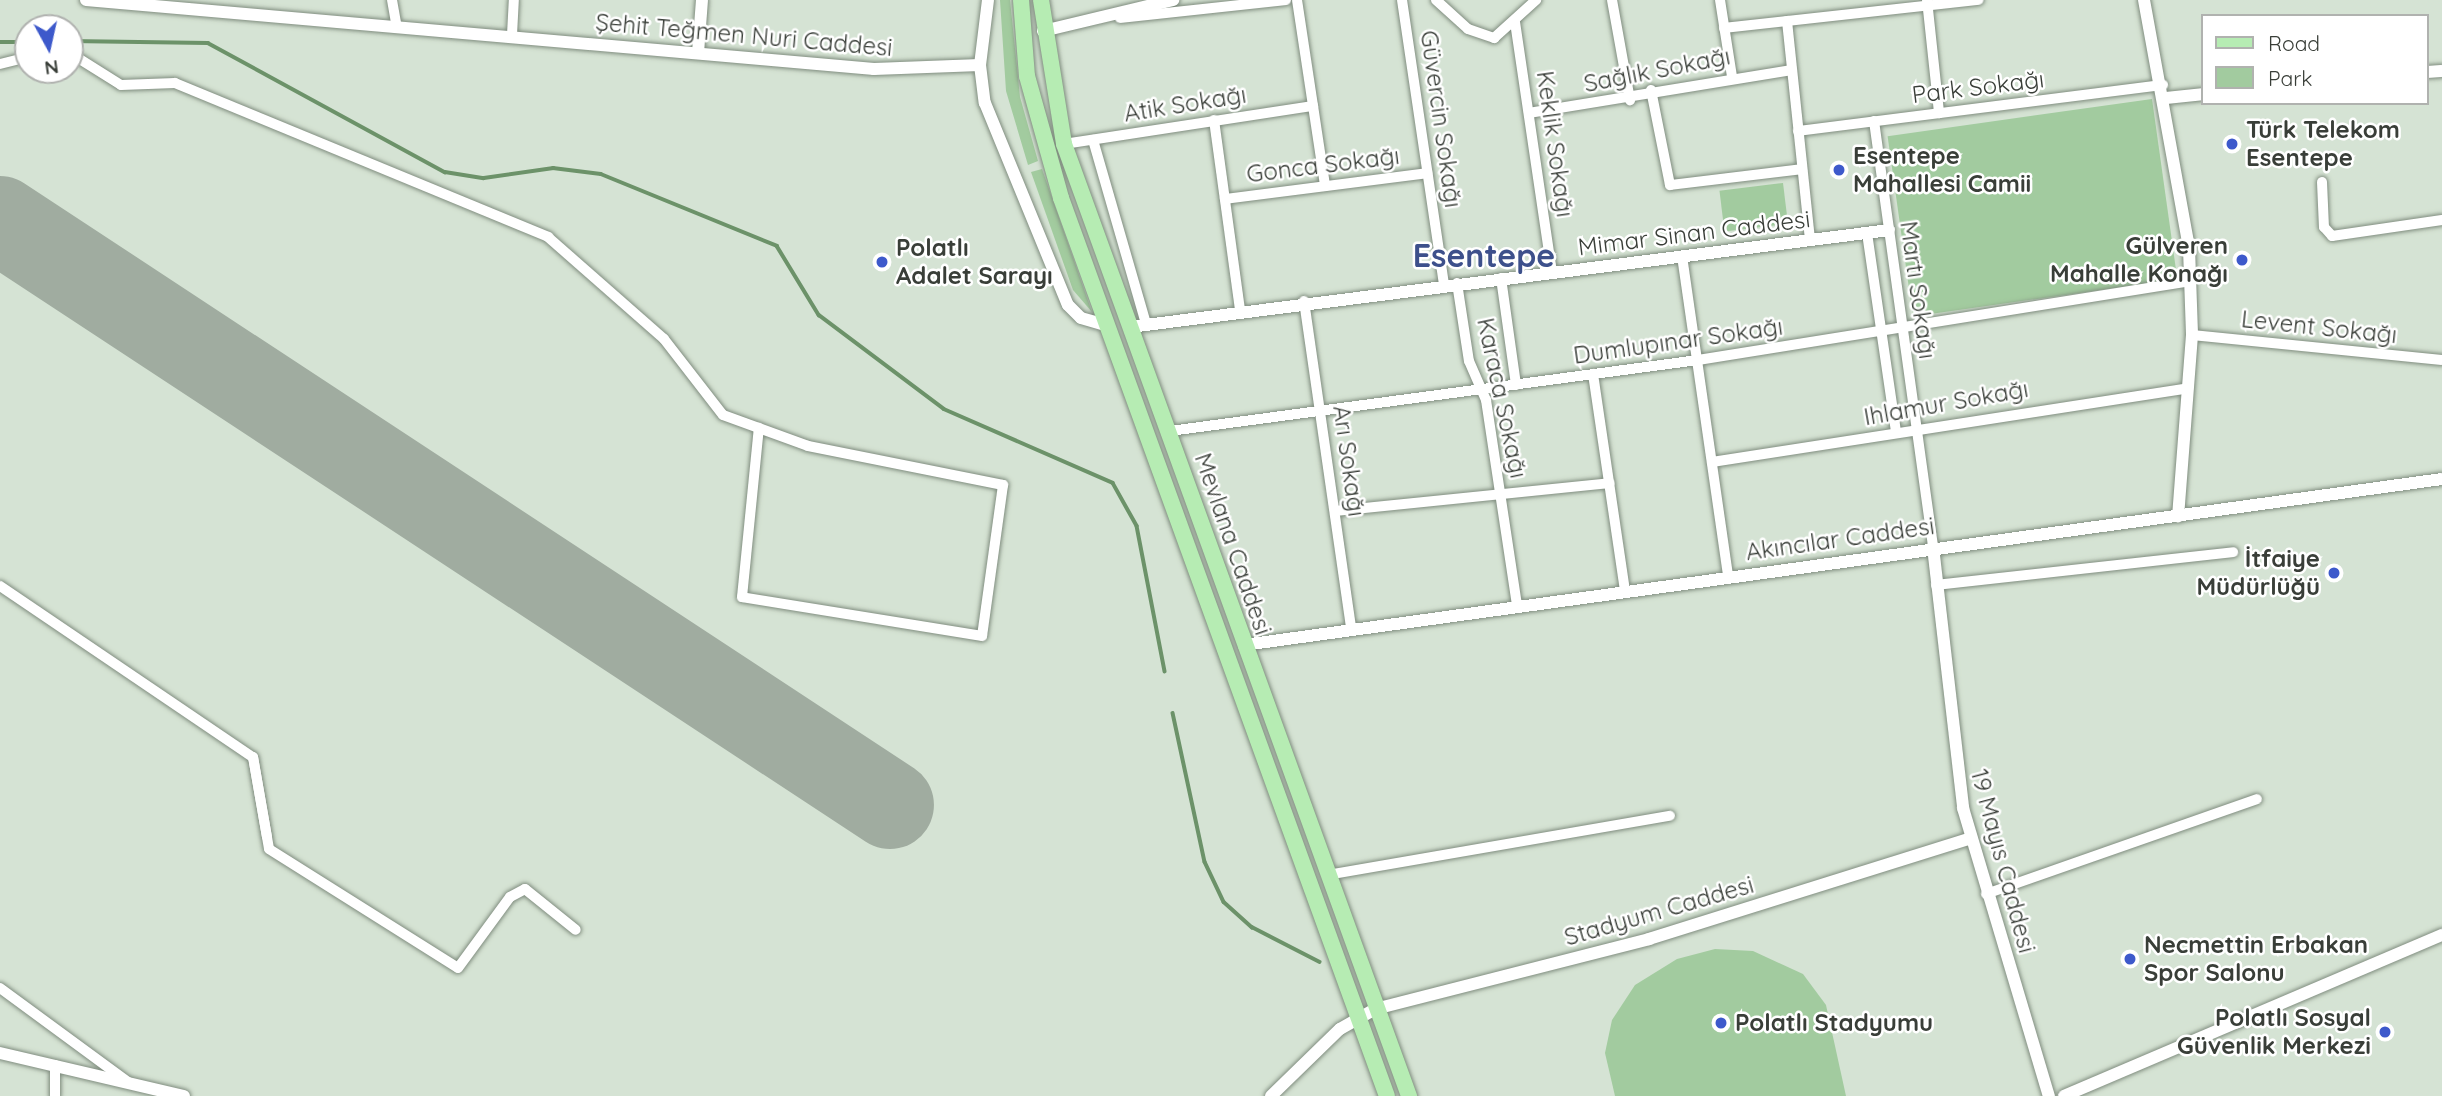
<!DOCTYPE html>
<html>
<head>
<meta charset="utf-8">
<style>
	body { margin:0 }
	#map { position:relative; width:2442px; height:1096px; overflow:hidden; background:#d5e3d4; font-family:Quicksand,sans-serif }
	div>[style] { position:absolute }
	.green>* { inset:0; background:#a2cb9f; transform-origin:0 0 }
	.stream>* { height:3.5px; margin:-1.75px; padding:0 1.75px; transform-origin:1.75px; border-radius:1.75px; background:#6c9269 }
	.runway>* { height:88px; margin:-44px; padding:0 44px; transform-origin:44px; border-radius:44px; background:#a0aca0 }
	.roads { filter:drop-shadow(0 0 2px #808d7f) drop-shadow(0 0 2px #808d7f) }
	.minor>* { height:10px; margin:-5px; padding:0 5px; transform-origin:5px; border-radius:5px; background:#fff }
	.tertiary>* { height:12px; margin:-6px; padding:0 6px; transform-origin:6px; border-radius:6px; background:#fff }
	.primary>* { height:16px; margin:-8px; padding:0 8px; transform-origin:8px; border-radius:8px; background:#b6ecb3 }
	.dots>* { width:19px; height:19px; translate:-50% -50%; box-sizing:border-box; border:4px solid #fff; border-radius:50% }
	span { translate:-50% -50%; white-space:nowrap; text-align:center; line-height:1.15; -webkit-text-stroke:5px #fff; paint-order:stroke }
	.street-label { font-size:24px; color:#393e38 }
	.poi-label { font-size:24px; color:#393e38; font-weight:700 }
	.left { translate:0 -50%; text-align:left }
	.right { translate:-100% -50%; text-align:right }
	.district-label { font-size:32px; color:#3d508b; font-weight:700 }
	.legend { position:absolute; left:2201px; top:14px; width:228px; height:91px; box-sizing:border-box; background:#fff; border:2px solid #b0b2af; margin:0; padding:9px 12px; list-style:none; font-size:21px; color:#393e38 }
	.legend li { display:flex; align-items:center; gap:14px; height:35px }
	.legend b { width:35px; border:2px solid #b0b2af }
	.north { position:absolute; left:14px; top:14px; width:70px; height:70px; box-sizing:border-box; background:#fff; border:2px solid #b0b2af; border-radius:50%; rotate:172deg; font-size:19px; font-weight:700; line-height:28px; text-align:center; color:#393e38 }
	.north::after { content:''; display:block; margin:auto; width:24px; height:32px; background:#3d59cb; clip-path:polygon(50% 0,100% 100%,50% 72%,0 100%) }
</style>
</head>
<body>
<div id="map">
	<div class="green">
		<i style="clip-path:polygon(1000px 0,1010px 0,1020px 97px,1038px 161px,1028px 165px,1006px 91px)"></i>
		<i style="left:2152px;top:99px;width:182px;height:267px;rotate:82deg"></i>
		<i style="clip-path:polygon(1042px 169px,1092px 312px,1073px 290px,1031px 172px)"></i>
		<i style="left:1783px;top:183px;width:41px;height:64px;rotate:83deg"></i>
		<i style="clip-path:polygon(1715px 949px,1753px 951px,1803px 974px,1826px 1005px,1846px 1096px,1615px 1096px,1605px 1053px,1612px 1020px,1635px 985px,1677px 959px)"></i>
	</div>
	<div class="stream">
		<i style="left:70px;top:41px;width:138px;rotate:0.8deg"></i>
		<i style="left:208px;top:43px;width:270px;rotate:28.6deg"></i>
		<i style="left:445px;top:172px;width:39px;rotate:9deg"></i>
		<i style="left:484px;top:178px;width:70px;rotate:-8.2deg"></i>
		<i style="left:553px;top:168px;width:48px;rotate:7.1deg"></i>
		<i style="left:601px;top:174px;width:190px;rotate:22.2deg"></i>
		<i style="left:777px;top:246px;width:81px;rotate:58.7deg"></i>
		<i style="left:819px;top:315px;width:156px;rotate:36.9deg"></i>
		<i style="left:944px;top:409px;width:184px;rotate:23.6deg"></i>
		<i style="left:1113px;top:483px;width:49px;rotate:60.8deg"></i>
		<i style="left:1137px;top:526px;width:148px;rotate:79.1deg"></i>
		<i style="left:0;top:42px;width:28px"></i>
		<i style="left:1173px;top:713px;width:152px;rotate:77.9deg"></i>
		<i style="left:1205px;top:862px;width:44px;rotate:64.6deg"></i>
		<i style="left:1224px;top:902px;width:38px;rotate:42deg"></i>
		<i style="left:1252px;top:927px;width:76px;rotate:27.2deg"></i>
	</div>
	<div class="runway">
		<i style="left:0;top:220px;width:1065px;rotate:33.32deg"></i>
	</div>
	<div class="roads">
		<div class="minor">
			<i style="left:392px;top:0;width:23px;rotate:80deg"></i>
			<i style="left:1297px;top:0;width:188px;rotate:81.4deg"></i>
			<i style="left:1402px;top:0;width:288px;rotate:81.6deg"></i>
			<i style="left:1436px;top:0;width:43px;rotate:42.2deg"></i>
			<i style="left:1468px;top:29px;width:28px;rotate:19deg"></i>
			<i style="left:1494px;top:38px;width:57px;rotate:-42.1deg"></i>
			<i style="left:1612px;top:0;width:102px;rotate:79.8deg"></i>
			<i style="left:1720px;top:0;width:78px;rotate:81.1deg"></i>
			<i style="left:1927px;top:0;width:114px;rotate:83.9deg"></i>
			<i style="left:1120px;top:18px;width:167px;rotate:-6.2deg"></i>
			<i style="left:1787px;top:21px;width:219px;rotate:84deg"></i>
			<i style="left:1515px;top:22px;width:253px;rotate:81.6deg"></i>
			<i style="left:1724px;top:28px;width:256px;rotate:-6.3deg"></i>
			<i style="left:512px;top:35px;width:35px;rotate:-87deg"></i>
			<i style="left:70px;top:53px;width:60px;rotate:32.1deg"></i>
			<i style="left:121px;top:85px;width:54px;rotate:-2.1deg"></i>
			<i style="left:175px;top:83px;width:404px;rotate:22.4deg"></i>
			<i style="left:548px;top:237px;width:154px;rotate:41.3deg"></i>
			<i style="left:664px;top:339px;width:96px;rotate:52.2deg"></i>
			<i style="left:723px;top:415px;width:90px;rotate:20deg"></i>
			<i style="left:808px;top:446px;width:199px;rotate:11.3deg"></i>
			<i style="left:1003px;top:485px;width:152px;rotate:97.9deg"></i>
			<i style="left:982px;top:636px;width:243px;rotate:-170.8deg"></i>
			<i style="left:742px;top:597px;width:170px;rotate:-84.3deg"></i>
			<i style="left:0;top:64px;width:29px;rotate:-14deg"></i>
			<i style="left:1651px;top:90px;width:97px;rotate:78.7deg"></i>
			<i style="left:1670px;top:185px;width:133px;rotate:-6.9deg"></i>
			<i style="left:1529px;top:113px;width:266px;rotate:-9.3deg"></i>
			<i style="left:1214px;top:120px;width:191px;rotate:82.2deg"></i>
			<i style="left:1874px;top:121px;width:430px;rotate:82.1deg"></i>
			<i style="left:1798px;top:131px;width:368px;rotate:-7.2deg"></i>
			<i style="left:1093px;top:140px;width:191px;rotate:73.9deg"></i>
			<i style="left:1064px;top:144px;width:252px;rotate:-8.7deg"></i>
			<i style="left:2322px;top:182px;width:45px;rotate:87.5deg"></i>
			<i style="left:2324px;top:227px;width:12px;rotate:48deg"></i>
			<i style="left:2332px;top:236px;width:111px;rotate:-8.3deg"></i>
			<i style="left:1225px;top:199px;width:204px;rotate:-7.3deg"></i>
			<i style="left:1867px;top:233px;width:201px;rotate:81.7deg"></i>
			<i style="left:1682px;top:256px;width:322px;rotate:81.8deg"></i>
			<i style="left:1501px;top:278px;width:108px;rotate:82deg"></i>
			<i style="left:1457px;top:283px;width:79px;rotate:81.3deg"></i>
			<i style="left:1469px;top:361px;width:43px;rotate:66.4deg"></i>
			<i style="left:1486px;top:400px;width:206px;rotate:81.4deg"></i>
			<i style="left:1304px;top:301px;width:330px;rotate:81.8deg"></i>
			<i style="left:2192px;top:335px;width:251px;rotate:5.7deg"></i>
			<i style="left:1593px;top:374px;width:218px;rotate:81.6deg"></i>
			<i style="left:1170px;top:431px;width:533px;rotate:-7.66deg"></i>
			<i style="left:1698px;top:360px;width:499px;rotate:-9.1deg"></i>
			<i style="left:1712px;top:462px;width:482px;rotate:-8.8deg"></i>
			<i style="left:1335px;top:511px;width:276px;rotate:-5.8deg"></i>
			<i style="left:1936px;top:585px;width:299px;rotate:-6.3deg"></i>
			<i style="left:0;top:586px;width:305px;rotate:34.1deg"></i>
			<i style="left:267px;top:837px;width:81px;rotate:-99.9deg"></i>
			<i style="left:253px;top:757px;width:93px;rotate:80.1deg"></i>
			<i style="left:269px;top:849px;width:223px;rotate:32.2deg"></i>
			<i style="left:458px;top:968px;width:88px;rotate:-53.8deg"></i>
			<i style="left:510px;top:897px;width:17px;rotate:-28deg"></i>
			<i style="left:525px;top:889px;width:65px;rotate:38.8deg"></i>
			<i style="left:1327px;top:875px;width:348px;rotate:-9.8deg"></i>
			<i style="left:1986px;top:894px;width:287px;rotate:-19.3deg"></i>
			<i style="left:0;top:988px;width:159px;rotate:36.3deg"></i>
			<i style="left:55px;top:1096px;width:31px;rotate:-90deg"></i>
		</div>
		<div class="tertiary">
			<i style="left:86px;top:0;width:791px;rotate:5deg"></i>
			<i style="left:874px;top:69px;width:106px;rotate:-2.2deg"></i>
			<i style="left:988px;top:0;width:65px;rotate:97deg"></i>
			<i style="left:980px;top:65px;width:38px;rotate:83deg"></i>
			<i style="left:985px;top:103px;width:218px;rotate:67.7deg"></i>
			<i style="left:1068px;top:305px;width:18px;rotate:45deg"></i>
			<i style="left:1081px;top:318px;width:25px;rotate:16deg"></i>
			<i style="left:2144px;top:0;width:252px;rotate:79.7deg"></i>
			<i style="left:2189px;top:248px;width:87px;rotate:88deg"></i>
			<i style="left:2192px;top:335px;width:182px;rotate:94.4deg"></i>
			<i style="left:1043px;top:31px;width:134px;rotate:-13.4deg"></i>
			<i style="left:698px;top:53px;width:53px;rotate:-85.7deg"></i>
			<i style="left:2426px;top:72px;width:16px;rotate:-4deg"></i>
			<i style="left:2166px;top:98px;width:36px;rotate:-6deg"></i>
			<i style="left:1130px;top:327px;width:765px;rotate:-7.28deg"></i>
			<i style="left:1933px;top:547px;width:263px;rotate:83.4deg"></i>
			<i style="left:1963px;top:808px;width:301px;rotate:73.4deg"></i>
			<i style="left:1244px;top:645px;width:1209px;rotate:-7.89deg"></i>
			<i style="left:0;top:1053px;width:189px;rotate:13.2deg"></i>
			<i style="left:1271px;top:1096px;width:96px;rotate:-44.2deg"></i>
			<i style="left:1340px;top:1029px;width:40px;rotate:-29.7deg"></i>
			<i style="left:1375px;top:1009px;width:283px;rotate:-14.3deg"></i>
			<i style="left:1649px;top:939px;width:337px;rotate:-17.4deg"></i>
			<i style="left:2064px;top:1096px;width:411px;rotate:-23.1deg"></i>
		</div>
		<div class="primary">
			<i style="left:1021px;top:0;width:76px;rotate:85.5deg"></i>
			<i style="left:1027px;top:76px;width:127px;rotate:74.4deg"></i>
			<i style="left:1061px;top:198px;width:955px;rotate:70.05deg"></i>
			<i style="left:1041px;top:0;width:146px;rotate:80.9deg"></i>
			<i style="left:1064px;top:144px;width:1013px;rotate:70.08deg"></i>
		</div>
	</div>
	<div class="dots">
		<i style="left:2232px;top:144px;background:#3d59cb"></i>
		<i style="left:1839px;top:170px;background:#3d59cb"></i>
		<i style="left:2242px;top:260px;background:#3d59cb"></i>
		<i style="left:882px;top:262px;background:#3d59cb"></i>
		<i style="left:2334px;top:573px;background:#3d59cb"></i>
		<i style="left:2130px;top:959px;background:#3d59cb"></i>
		<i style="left:1721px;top:1023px;background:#3d59cb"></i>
		<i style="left:2385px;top:1032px;background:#3d59cb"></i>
	</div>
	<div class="street-label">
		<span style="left:744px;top:35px;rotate:5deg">Şehit Teğmen Nuri Caddesi</span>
		<span style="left:1657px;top:70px;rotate:-11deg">Sağlık Sokağı</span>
		<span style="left:1978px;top:87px;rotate:-7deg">Park Sokağı</span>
		<span style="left:1185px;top:104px;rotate:-9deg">Atik Sokağı</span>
		<span style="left:1441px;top:119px;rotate:82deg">Güvercin Sokağı</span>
		<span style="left:1555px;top:144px;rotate:82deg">Keklik Sokağı</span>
		<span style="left:1323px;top:165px;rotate:-7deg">Gonca Sokağı</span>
		<span style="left:1694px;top:233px;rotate:-7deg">Mimar Sinan Caddesi</span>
		<span style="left:1918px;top:290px;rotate:82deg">Martı Sokağı</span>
		<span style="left:2319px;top:327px;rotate:6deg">Levent Sokağı</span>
		<span style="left:1678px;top:341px;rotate:-8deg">Dumlupınar Sokağı</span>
		<span style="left:1502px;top:398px;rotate:78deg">Karaca Sokağı</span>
		<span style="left:1946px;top:403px;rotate:-10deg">Ihlamur Sokağı</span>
		<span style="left:1349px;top:461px;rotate:82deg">Arı Sokağı</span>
		<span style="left:1840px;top:539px;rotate:-8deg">Akıncılar Caddesi</span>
		<span style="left:1233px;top:544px;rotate:71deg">Mevlana Caddesi</span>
		<span style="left:2003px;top:861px;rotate:75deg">19 Mayıs Caddesi</span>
		<span style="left:1659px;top:911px;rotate:-16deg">Stadyum Caddesi</span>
	</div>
	<div class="poi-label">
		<span class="left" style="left:2246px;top:144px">Türk Telekom<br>Esentepe</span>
		<span class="left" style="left:1853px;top:170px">Esentepe<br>Mahallesi Camii</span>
		<span class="right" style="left:2228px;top:260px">Gülveren<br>Mahalle Konağı</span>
		<span class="left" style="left:896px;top:262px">Polatlı<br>Adalet Sarayı</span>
		<span class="right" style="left:2320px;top:573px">İtfaiye<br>Müdürlüğü</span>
		<span class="left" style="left:2144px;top:959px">Necmettin Erbakan<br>Spor Salonu</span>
		<span class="right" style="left:2371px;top:1032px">Polatlı Sosyal<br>Güvenlik Merkezi</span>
		<span class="left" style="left:1735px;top:1023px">Polatlı Stadyumu</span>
	</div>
	<div class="district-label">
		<span style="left:1484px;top:255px">Esentepe</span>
	</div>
	<ul class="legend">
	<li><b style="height:9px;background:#b6ecb3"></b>Road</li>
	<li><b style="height:19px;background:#a2cb9f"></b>Park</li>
	</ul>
	<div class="north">N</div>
</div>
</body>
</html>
